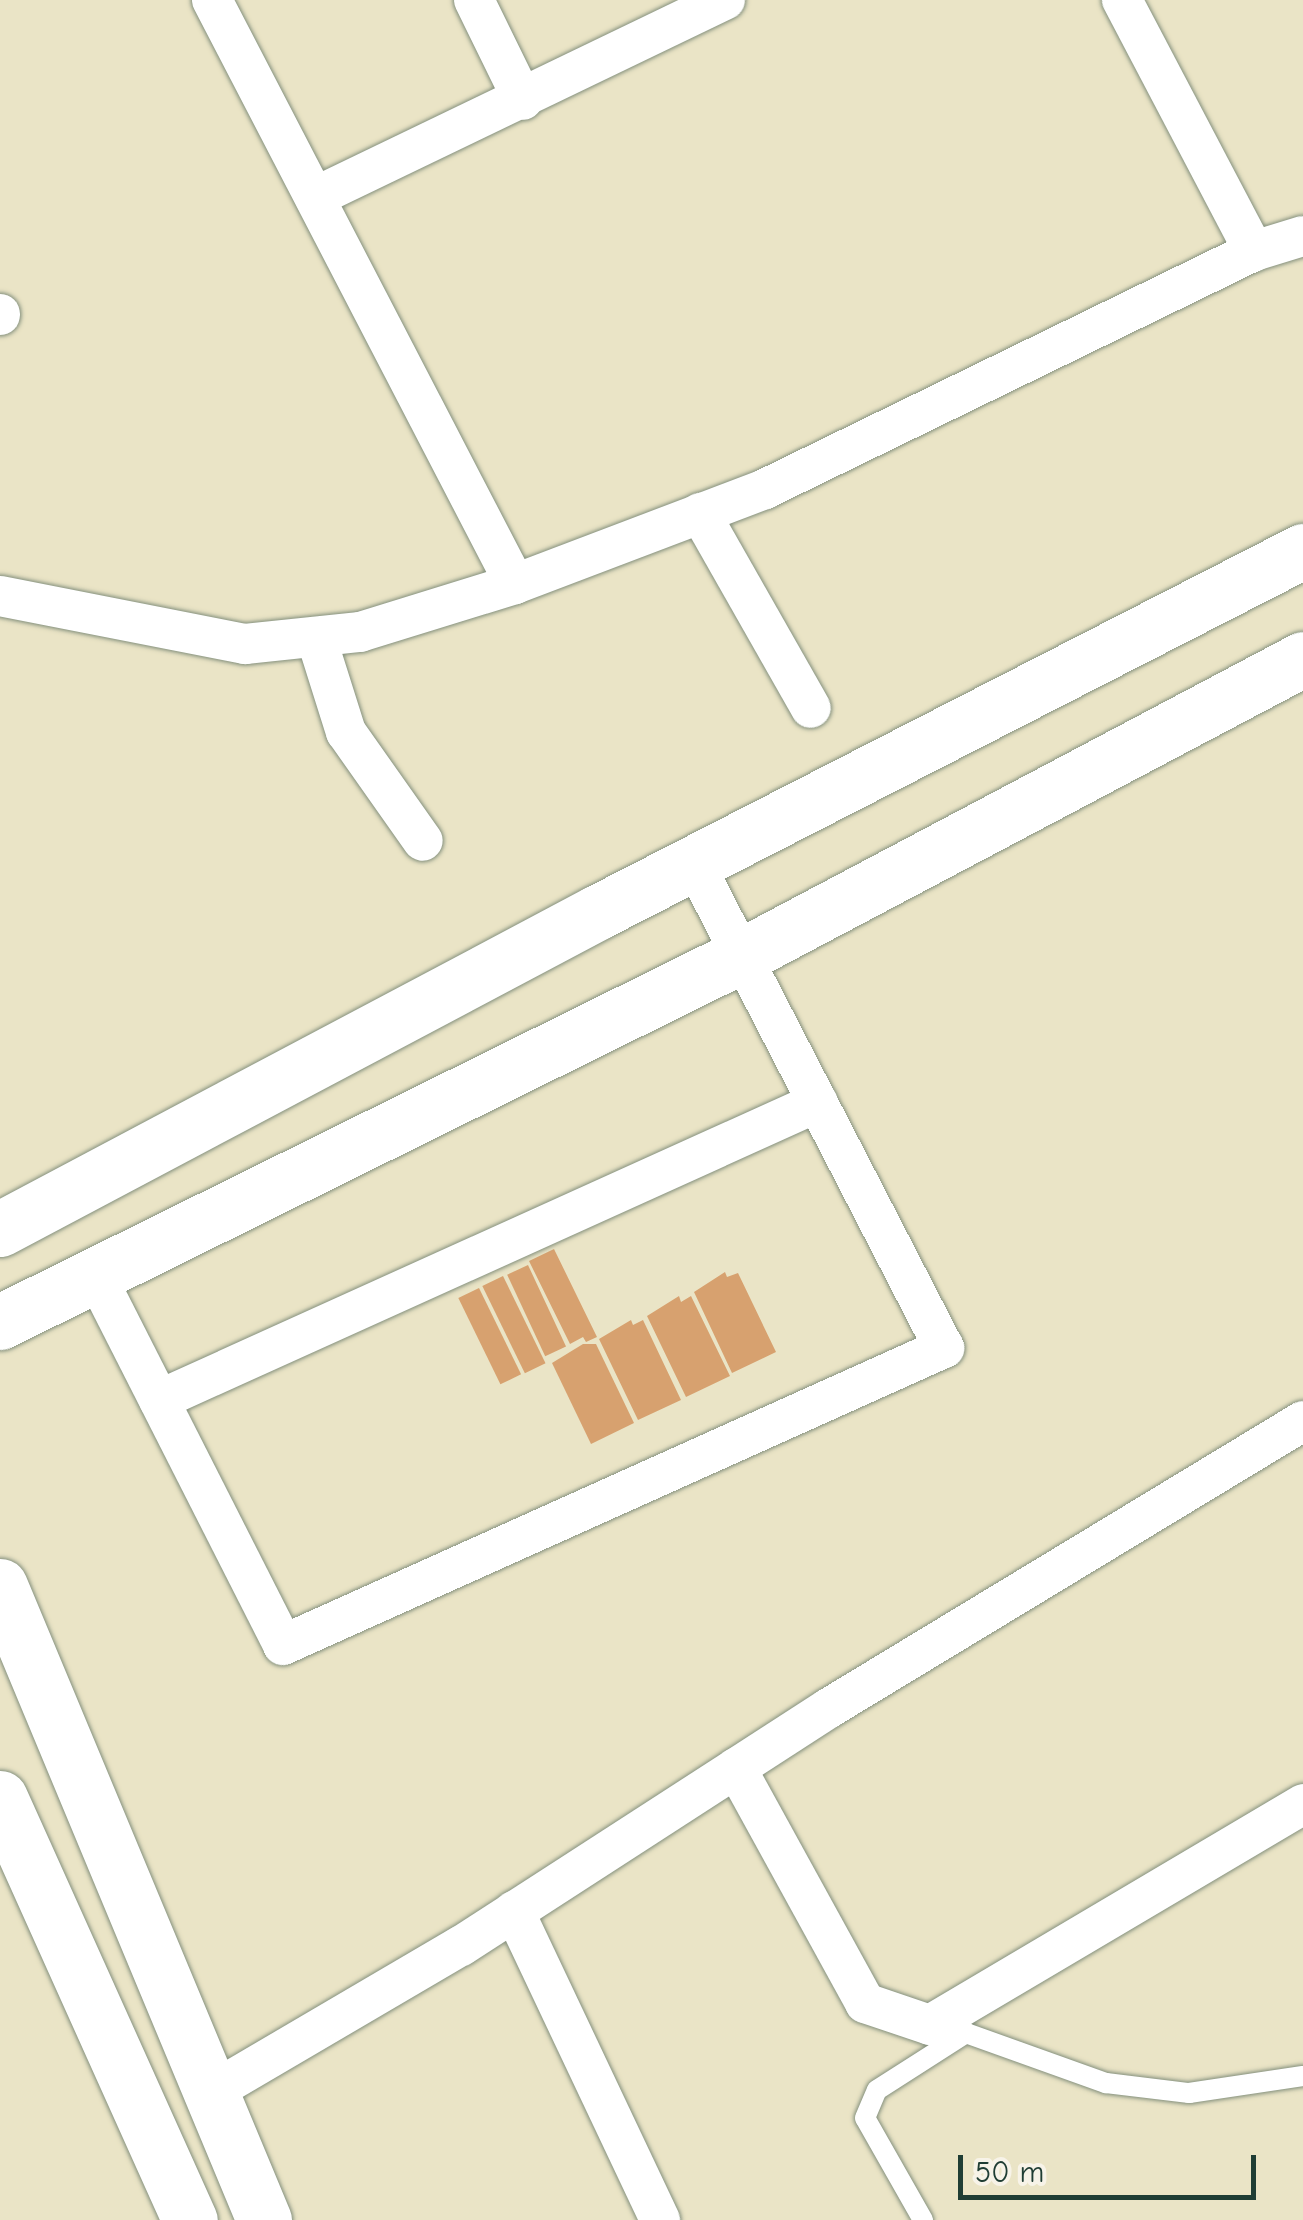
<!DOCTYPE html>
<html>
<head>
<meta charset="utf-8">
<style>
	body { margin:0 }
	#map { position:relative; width:1303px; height:2220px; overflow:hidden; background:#eae4c6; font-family:"Comic Neue",sans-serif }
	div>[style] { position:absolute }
	.building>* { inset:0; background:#d7a16f; transform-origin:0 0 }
	.roads { filter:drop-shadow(0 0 2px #84907d) drop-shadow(0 0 2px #84907d) }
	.lane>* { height:20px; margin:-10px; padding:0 10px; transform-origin:10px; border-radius:10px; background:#fff }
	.street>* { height:40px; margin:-20px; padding:0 20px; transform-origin:20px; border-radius:20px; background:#fff }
	.secondary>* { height:55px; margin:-27.5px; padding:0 27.5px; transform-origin:27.5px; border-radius:27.5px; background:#fff }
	span { translate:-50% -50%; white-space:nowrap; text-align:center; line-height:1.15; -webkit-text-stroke:8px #f7f3e8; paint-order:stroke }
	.scale { position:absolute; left:958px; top:2155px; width:298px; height:45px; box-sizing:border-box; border:5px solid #1f3d34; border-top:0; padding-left:12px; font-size:30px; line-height:35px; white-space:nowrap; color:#1f3d34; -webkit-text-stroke:8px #f7f3e8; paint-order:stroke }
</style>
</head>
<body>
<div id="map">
	<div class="building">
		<i style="clip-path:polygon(554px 1249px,597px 1337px,586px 1342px,583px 1337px,570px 1344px,529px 1261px)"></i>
		<i style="left:528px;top:1265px;width:90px;height:23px;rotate:65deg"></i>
		<i style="clip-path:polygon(725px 1272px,727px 1277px,738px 1273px,776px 1352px,732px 1373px,694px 1292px)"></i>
		<i style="left:503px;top:1276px;width:97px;height:23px;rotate:64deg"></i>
		<i style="left:479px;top:1288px;width:96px;height:23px;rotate:64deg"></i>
		<i style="clip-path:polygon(679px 1296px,681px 1302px,691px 1296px,730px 1376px,686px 1397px,647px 1316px)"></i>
		<i style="clip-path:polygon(631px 1320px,633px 1325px,643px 1320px,681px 1400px,638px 1420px,599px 1339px)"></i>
		<i style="clip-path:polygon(583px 1344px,596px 1344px,634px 1423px,591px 1444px,552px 1363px)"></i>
	</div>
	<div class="roads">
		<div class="lane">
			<i style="left:923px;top:2220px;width:117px;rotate:-119.6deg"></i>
			<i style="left:865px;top:2118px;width:30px;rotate:-67deg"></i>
			<i style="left:877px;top:2090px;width:106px;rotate:-32.6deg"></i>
			<i style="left:966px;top:2033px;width:149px;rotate:19.7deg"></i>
			<i style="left:1106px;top:2083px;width:84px;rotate:6.9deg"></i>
			<i style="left:1189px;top:2093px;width:115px;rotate:-8.5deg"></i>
		</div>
		<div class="street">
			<i style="left:212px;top:0;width:658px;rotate:62.58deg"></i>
			<i style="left:474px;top:0;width:111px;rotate:63.9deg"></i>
			<i style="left:1122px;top:0;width:284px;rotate:62.3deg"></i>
			<i style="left:315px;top:197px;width:455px;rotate:-25.7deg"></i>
			<i style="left:0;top:314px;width:1px;rotate:90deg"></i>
			<i style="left:700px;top:513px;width:224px;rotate:60.4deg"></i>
			<i style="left:0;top:596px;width:250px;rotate:11.1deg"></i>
			<i style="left:245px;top:644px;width:116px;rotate:-6deg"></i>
			<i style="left:360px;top:632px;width:162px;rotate:-17.2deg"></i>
			<i style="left:515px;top:584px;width:267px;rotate:-20.8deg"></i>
			<i style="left:765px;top:489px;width:544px;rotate:-25.95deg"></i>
			<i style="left:1254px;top:251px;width:51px;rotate:-17deg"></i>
			<i style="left:316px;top:637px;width:100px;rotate:72.5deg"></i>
			<i style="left:346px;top:732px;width:133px;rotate:54.8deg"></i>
			<i style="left:97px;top:1278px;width:411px;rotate:63.1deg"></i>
			<i style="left:283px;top:1645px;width:725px;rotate:-24.2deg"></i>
			<i style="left:944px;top:1348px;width:546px;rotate:-117.27deg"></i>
			<i style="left:159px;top:1400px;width:723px;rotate:-24.33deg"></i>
			<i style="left:736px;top:1768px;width:268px;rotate:61.2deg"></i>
			<i style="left:865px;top:2003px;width:69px;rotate:18.7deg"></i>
			<i style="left:930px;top:2025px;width:434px;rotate:-30.6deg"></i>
			<i style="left:514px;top:1911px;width:342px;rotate:64.7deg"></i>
			<i style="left:210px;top:2093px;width:291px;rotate:-30.4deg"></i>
			<i style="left:461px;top:1946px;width:438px;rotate:-32.9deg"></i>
			<i style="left:829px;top:1708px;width:554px;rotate:-31.19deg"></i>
		</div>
		<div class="secondary">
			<i style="left:0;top:1229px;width:677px;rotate:-27.93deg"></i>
			<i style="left:598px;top:912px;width:792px;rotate:-27.12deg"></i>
			<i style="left:0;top:1322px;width:829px;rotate:-26.29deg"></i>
			<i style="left:743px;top:955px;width:633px;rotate:-27.86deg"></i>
			<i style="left:0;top:1586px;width:687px;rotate:67.39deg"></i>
			<i style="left:0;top:1798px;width:463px;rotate:65.8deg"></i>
		</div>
	</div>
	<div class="scale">50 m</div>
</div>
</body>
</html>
